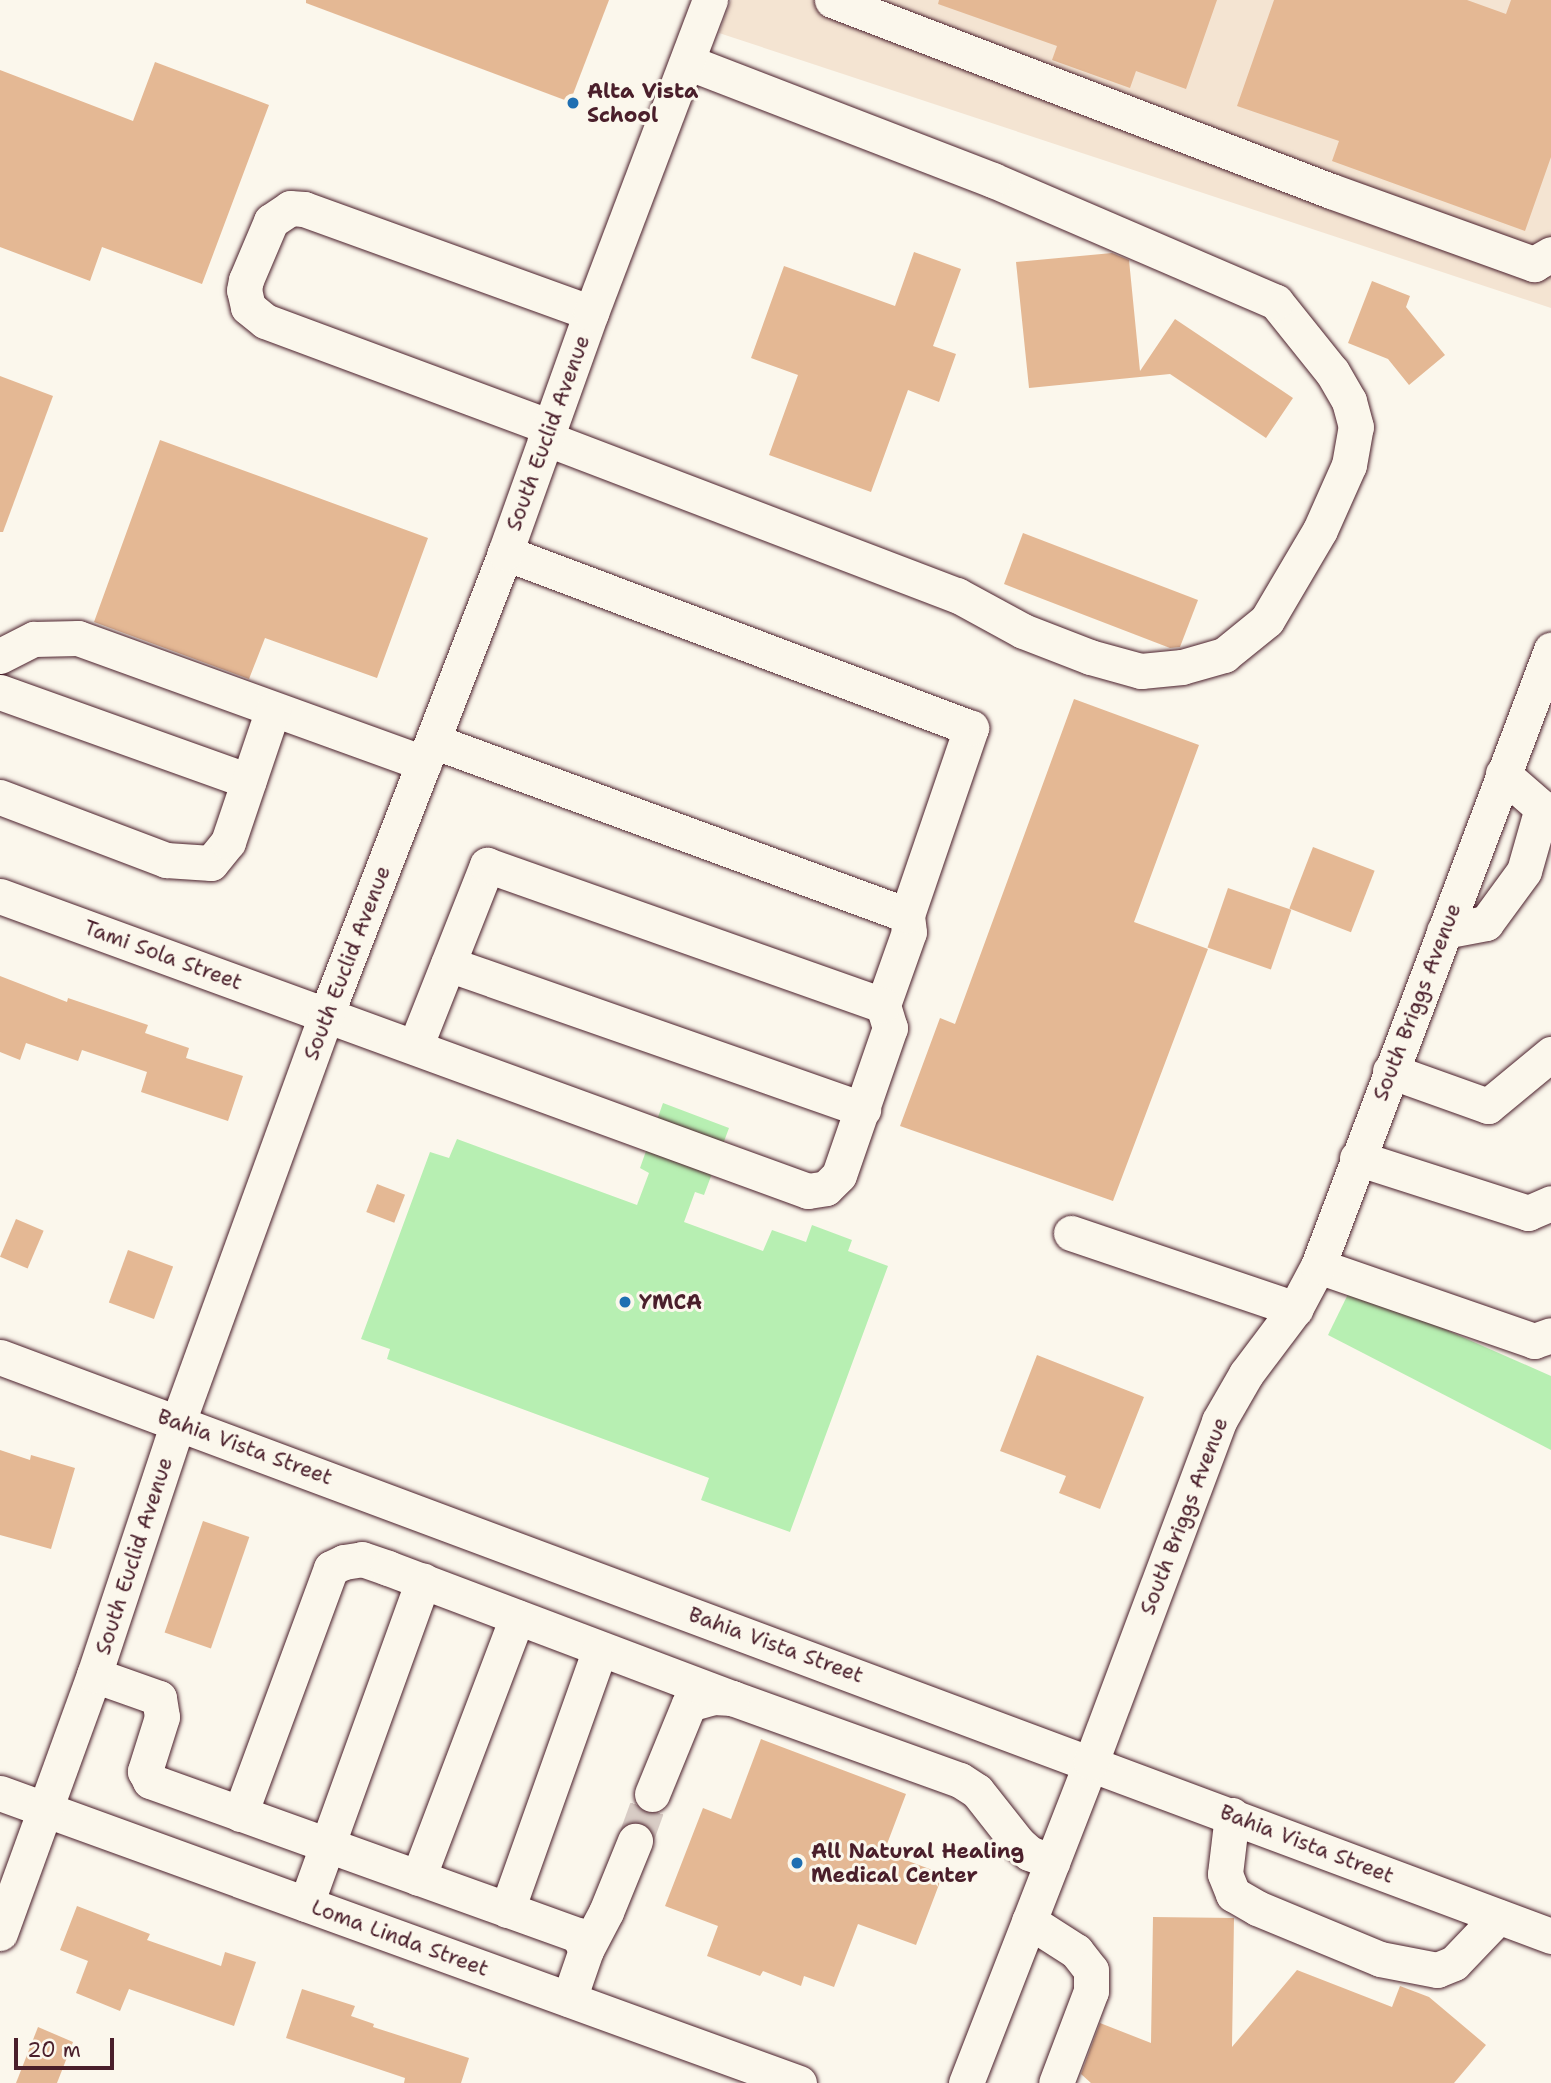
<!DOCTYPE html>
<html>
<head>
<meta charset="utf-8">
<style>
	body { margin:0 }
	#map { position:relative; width:1551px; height:2083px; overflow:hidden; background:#fbf7ec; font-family:"Shantell Sans",sans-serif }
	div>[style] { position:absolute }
	.built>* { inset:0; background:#f4e4d2 }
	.green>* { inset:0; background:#b7efb2 }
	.building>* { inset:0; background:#e4b894; transform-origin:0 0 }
	.minor-tunnel>* { height:35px; margin-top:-17.5px; transform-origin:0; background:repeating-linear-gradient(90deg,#d8ccc5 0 35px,transparent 0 53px) }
	.roads { filter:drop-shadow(0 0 2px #4a1f2b) drop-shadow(0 0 2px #4a1f2b) }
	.minor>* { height:35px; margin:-17.5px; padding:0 17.5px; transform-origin:17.5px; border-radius:17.5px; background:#fbf7ec }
	.dots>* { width:19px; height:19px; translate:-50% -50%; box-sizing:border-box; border:4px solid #fbf7ec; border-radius:50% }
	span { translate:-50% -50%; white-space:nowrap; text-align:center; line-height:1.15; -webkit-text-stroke:6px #fbf7ec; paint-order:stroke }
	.poi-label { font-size:21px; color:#4a1f2b; font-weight:700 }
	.left { translate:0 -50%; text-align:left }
	.street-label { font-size:21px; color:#4a1f2b }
	.scale { position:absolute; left:14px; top:2038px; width:100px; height:32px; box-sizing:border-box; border:4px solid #4a1f2b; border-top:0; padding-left:9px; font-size:21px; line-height:24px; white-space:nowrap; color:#4a1f2b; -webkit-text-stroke:5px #fbf7ec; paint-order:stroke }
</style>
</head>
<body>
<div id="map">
	<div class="built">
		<i style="clip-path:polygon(731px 0,1551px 0,1551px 308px,719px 33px)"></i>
	</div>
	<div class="green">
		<i style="clip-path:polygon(663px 1103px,729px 1128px,704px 1195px,695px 1192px,684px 1222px,763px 1251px,772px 1230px,806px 1242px,812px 1225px,852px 1240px,848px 1251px,888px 1266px,790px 1532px,701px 1500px,709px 1478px,387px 1359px,390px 1349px,361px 1339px,430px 1152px,449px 1158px,457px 1139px,637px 1205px,649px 1173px,640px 1168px)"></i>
		<i style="clip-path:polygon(1351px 1288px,1551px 1376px,1551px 1450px,1328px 1335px)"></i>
	</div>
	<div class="building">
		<i style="clip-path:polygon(306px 0,609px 0,570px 102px,306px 3px)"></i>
		<i style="clip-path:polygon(939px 0,1217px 0,1186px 89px,1136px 71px,1130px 88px,1052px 60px,1057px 46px,938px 4px)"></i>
		<i style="clip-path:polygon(1274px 0,1467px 0,1506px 14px,1511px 0,1551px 0,1551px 157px,1525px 231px,1332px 161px,1339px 141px,1237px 106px)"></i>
		<i style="clip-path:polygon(155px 62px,269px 105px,202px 284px,102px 247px,90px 281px,0 247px,0 70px,133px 121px)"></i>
		<i style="clip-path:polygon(914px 252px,961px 269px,933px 346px,956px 354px,939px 402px,908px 390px,871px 492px,769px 455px,798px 375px,751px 358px,784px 266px,895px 306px)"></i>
		<i style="clip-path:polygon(1112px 253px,1129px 260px,1140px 371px,1175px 319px,1293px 398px,1266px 438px,1170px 374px,1029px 388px,1016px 262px)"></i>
		<i style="clip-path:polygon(1372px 281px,1410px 296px,1406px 307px,1445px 355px,1409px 385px,1388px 359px,1348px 343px)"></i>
		<i style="clip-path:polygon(0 376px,53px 396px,3px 532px,0 532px)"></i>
		<i style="clip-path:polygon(160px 440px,428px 538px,377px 678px,265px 638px,249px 679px,94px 622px)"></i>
		<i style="clip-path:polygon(1023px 533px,1198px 600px,1180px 647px,1170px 648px,1004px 584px)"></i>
		<i style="clip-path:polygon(1074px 699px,1199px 745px,1134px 922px,1208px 949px,1113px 1201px,900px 1126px,940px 1018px,955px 1024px)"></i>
		<i style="left:1313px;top:847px;width:66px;height:66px;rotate:21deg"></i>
		<i style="left:1228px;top:888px;width:67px;height:63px;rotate:19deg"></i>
		<i style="clip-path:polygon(0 976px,67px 1002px,68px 998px,148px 1025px,145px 1033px,189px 1048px,186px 1058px,243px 1076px,228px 1121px,141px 1092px,147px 1072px,82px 1050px,78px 1061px,26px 1043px,20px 1060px,0 1052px)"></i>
		<i style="left:377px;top:1184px;width:30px;height:30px;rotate:21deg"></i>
		<i style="left:16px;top:1219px;width:30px;height:41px;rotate:23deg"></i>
		<i style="left:128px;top:1250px;width:48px;height:56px;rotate:20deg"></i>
		<i style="clip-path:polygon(1037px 1355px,1144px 1397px,1100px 1509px,1059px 1493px,1066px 1476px,1000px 1451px)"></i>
		<i style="clip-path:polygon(0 1450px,30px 1460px,31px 1455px,75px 1468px,51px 1549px,0 1535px)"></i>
		<i style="left:203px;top:1521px;width:49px;height:118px;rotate:19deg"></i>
		<i style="clip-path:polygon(761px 1739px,906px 1794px,884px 1852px,943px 1874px,916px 1945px,858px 1924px,834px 1987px,804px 1976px,801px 1986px,763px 1971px,760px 1976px,707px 1956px,718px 1926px,665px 1906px,703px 1808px,731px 1819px)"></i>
		<i style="clip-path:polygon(77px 1906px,150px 1934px,147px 1940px,221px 1966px,225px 1952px,256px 1962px,234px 2026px,129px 1989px,120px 2011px,76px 1993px,88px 1961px,60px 1950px)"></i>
		<i style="clip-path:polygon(1153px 1917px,1234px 1918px,1232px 2047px,1297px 1970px,1392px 2007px,1400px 1986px,1429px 1997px,1486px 2045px,1454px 2083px,1091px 2083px,1081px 2074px,1100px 2023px,1151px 2043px)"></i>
		<i style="clip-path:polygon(302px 1989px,355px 2006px,351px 2016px,374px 2024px,373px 2027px,469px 2058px,461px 2083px,404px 2083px,405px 2078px,286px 2038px)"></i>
		<i style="clip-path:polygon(38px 2027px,73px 2042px,57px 2083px,16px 2083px)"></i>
	</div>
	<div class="minor-tunnel">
		<i style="left:635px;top:1841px;width:50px;rotate:-70.1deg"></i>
	</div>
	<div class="roads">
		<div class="minor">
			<i style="left:832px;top:0;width:534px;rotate:20.95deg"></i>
			<i style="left:1331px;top:191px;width:216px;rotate:19.8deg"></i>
			<i style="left:1534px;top:264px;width:20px;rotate:-30deg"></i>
			<i style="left:550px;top:427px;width:304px;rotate:-159.6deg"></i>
			<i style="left:265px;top:321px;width:22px;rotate:-141deg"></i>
			<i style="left:248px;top:307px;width:17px;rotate:-103deg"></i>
			<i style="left:244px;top:290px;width:10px;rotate:-79deg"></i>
			<i style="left:246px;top:280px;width:64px;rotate:-67deg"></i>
			<i style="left:271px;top:221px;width:23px;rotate:-34deg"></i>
			<i style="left:290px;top:208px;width:14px;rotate:4deg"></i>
			<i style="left:304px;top:209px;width:305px;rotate:19.9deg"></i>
			<i style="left:545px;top:438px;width:441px;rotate:20.9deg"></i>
			<i style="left:957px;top:595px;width:75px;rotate:28.6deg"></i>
			<i style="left:1023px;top:631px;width:72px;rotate:21.2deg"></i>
			<i style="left:1090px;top:657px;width:53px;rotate:15.4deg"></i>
			<i style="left:1141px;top:671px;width:41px;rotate:-5.6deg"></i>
			<i style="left:1182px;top:667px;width:44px;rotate:-15.9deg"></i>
			<i style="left:1224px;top:655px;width:55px;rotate:-39.1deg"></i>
			<i style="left:1267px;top:620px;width:104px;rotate:-59.5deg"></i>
			<i style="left:1320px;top:530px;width:71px;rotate:-66deg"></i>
			<i style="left:1349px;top:465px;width:39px;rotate:-80deg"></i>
			<i style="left:1356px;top:427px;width:27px;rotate:-105deg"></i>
			<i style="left:1349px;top:401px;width:34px;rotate:-120deg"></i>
			<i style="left:1332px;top:372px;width:90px;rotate:-128.7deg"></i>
			<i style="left:1276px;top:302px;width:308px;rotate:-156.7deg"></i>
			<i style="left:993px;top:180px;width:328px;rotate:-158.9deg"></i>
			<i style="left:0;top:656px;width:38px;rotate:-27deg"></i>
			<i style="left:34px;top:639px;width:44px;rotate:-1.3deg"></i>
			<i style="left:78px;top:638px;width:368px;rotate:19.9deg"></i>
			<i style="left:0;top:692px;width:264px;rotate:19.7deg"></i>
			<i style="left:433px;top:741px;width:505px;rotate:20.16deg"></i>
			<i style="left:0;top:797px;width:178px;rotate:20.8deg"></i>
			<i style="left:166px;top:860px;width:45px;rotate:3.8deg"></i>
			<i style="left:211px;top:863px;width:27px;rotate:-51deg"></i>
			<i style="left:228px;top:842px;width:140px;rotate:-71.3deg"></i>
			<i style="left:0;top:896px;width:860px;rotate:20.06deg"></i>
			<i style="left:808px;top:1191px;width:18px;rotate:-9deg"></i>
			<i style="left:826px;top:1188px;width:18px;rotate:-45deg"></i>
			<i style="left:839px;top:1175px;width:156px;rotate:-70.9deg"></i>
			<i style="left:890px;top:1028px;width:24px;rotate:-107deg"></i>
			<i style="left:883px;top:1005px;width:77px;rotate:-70.4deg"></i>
			<i style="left:909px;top:932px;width:17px;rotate:-97deg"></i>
			<i style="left:907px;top:915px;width:198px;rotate:-71.1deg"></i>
			<i style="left:971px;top:728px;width:498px;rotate:-159.4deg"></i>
			<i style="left:1444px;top:931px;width:43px;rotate:-10.8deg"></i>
			<i style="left:1486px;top:923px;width:64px;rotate:-53.8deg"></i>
			<i style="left:1524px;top:871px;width:66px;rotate:-74.1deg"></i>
			<i style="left:1542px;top:808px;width:52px;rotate:-138.9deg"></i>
			<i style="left:448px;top:964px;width:440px;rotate:19.3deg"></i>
			<i style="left:415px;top:1047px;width:196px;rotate:-68.4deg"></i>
			<i style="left:487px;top:865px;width:420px;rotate:19.5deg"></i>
			<i style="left:1390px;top:1071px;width:104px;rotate:19.7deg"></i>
			<i style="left:1488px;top:1106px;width:82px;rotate:-39.5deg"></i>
			<i style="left:1357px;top:1158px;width:180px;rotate:17.8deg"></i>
			<i style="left:1528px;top:1213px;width:25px;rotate:-23deg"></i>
			<i style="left:1071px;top:1233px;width:237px;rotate:18.7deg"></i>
			<i style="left:1318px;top:1266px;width:229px;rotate:19.1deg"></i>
			<i style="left:1534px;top:1341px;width:18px;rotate:-19deg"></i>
			<i style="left:0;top:1357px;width:1656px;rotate:20.47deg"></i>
			<i style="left:94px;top:1675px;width:69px;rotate:19.5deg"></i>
			<i style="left:159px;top:1698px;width:19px;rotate:81deg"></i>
			<i style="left:162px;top:1717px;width:57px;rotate:107.5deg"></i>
			<i style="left:145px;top:1771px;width:11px;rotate:63deg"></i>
			<i style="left:150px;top:1781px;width:455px;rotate:19.8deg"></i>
			<i style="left:578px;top:1935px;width:17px;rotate:62deg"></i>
			<i style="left:586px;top:1950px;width:52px;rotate:109.1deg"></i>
			<i style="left:0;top:1793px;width:850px;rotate:19.95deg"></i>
			<i style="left:652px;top:1794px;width:97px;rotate:-67.7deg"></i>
			<i style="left:689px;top:1704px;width:25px;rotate:-16deg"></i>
			<i style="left:713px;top:1697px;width:19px;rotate:3deg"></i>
			<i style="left:732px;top:1698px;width:242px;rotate:19.8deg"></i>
			<i style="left:960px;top:1780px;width:20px;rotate:33deg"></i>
			<i style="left:977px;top:1791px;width:66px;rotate:51.7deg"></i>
			<i style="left:1018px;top:1843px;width:15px;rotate:42deg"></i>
			<i style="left:1029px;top:1853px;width:25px;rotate:21deg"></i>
			<i style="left:240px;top:1814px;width:262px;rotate:-69.7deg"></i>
			<i style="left:331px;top:1568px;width:14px;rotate:-25deg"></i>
			<i style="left:344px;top:1562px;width:18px;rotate:-9deg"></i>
			<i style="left:362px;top:1559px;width:28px;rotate:19deg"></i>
			<i style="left:388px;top:1568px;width:368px;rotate:20.7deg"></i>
			<i style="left:1232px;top:1815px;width:59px;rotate:96.8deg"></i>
			<i style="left:1225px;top:1874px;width:22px;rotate:68deg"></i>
			<i style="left:1233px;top:1894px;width:28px;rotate:30deg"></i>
			<i style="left:1257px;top:1908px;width:133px;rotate:22.5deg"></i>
			<i style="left:1380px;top:1959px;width:58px;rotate:10.9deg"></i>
			<i style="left:1437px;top:1970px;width:18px;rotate:-22deg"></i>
			<i style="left:1454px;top:1963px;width:64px;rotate:-46.3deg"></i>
			<i style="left:418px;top:1878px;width:279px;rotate:-69.2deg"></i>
			<i style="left:306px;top:1904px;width:344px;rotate:-70.1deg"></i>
			<i style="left:507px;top:1910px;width:277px;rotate:-70.4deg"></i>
			<i style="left:1029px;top:1921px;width:56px;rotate:32.6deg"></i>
			<i style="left:1076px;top:1951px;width:24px;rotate:52deg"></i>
			<i style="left:1091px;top:1970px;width:21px;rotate:90deg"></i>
			<i style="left:1091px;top:1991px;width:98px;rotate:110.8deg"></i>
			<i style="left:0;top:1933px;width:275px;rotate:-70deg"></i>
			<i style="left:94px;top:1675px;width:267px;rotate:-71.6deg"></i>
			<i style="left:178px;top:1422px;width:433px;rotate:-70deg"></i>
			<i style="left:326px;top:1015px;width:495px;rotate:-68.8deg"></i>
			<i style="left:505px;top:553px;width:255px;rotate:-70.3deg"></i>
			<i style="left:591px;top:313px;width:335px;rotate:-69.2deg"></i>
			<i style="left:586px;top:1950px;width:43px;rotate:-62.2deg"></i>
			<i style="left:606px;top:1912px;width:77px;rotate:-67.8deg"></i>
			<i style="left:966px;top:2083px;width:344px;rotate:-68.7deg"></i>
			<i style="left:1091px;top:1762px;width:364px;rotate:-69.4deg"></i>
			<i style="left:1219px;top:1421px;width:54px;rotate:-60.1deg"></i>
			<i style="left:1246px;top:1374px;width:81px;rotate:-53deg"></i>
			<i style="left:1295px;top:1309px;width:49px;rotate:-61.9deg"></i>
			<i style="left:1318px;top:1266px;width:659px;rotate:-69.28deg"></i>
		</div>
	</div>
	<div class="dots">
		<i style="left:573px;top:103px;background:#1f6fb2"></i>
		<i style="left:625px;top:1302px;background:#1f6fb2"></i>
		<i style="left:797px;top:1863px;background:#1f6fb2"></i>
	</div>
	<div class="poi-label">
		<span class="left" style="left:587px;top:103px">Alta Vista<br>School</span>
		<span class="left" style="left:639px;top:1302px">YMCA</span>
		<span class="left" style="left:811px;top:1863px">All Natural Healing<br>Medical Center</span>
	</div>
	<div class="street-label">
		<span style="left:548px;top:433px;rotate:-70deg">South Euclid Avenue</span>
		<span style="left:163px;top:955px;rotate:20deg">Tami Sola Street</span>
		<span style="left:347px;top:963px;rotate:-69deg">South Euclid Avenue</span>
		<span style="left:1417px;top:1002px;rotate:-69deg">South Briggs Avenue</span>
		<span style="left:245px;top:1447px;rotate:20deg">Bahia Vista Street</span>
		<span style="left:1184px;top:1516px;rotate:-69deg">South Briggs Avenue</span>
		<span style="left:134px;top:1556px;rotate:-72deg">South Euclid Avenue</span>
		<span style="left:776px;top:1645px;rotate:20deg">Bahia Vista Street</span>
		<span style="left:1307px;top:1844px;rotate:21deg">Bahia Vista Street</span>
		<span style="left:400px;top:1938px;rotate:20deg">Loma Linda Street</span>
	</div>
	<div class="scale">20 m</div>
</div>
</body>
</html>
